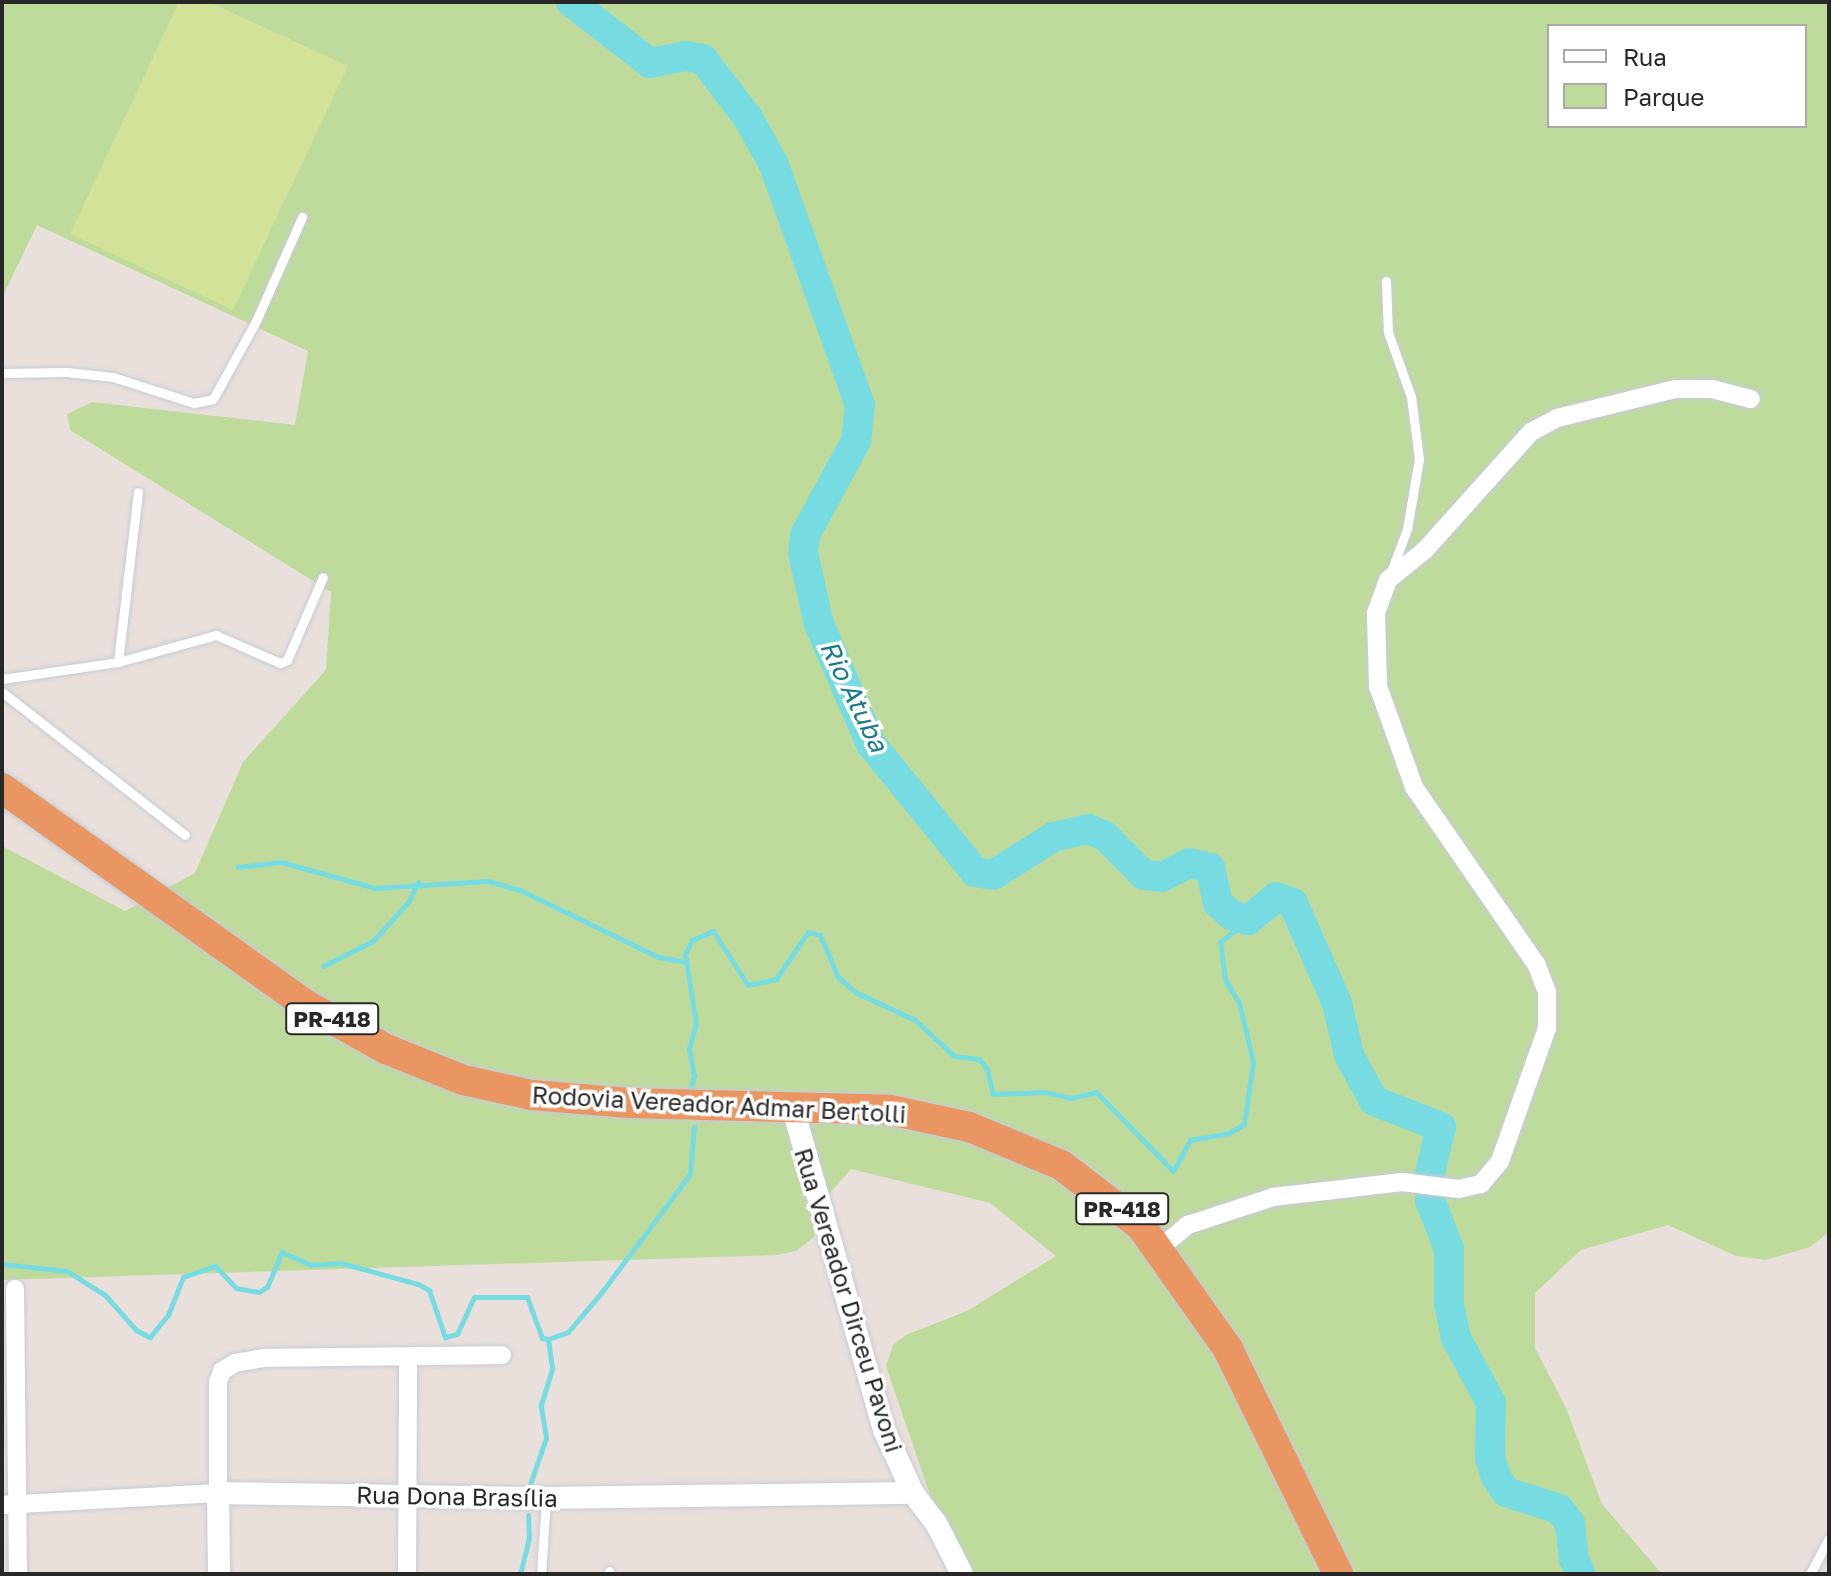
<!DOCTYPE html>
<html>
<head>
<meta charset="utf-8">
<style>
	body { margin:0 }
	#map { position:relative; width:1831px; height:1576px; overflow:hidden; background:#e9e0db; font-family:"Golos Text",sans-serif }
	div>[style] { position:absolute }
	.green>* { inset:0; background:#bfdb9c }
	.pitch>* { inset:0; background:#d2e298 }
	.stream>* { height:5px; margin:-2.5px; padding:0 2.5px; transform-origin:2.5px; border-radius:2.5px; background:#77dce2 }
	.river>* { height:30px; margin:-15px; padding:0 15px; transform-origin:15px; border-radius:15px; background:#77dce2 }
	.roads { filter:drop-shadow(0 0 2px #c6ccd5) drop-shadow(0 0 2px #c6ccd5) }
	.service>* { height:9px; margin:-4.5px; padding:0 4.5px; transform-origin:4.5px; border-radius:4.5px; background:#fff }
	.minor>* { height:18px; margin:-9px; padding:0 9px; transform-origin:9px; border-radius:9px; background:#fff }
	.tertiary>* { height:22px; margin:-11px; padding:0 11px; transform-origin:11px; border-radius:11px; background:#fff }
	.trunk>* { height:30px; margin:-15px; padding:0 15px; transform-origin:15px; border-radius:15px; background:#e99663 }
	span { translate:-50% -50%; white-space:nowrap; text-align:center; line-height:1.15; -webkit-text-stroke:7px #fff; paint-order:stroke }
	.shield-label span { padding:2px 6px; background:#fff; border:2px solid; border-radius:6px; -webkit-text-stroke-width:0 }
	.shield-label { font-size:22px; color:#282828; font-weight:700 }
	.street-label { font-size:24px; color:#282828 }
	.water-label { font-size:26px; color:#197b8b; font-style:italic }
	.frame { position:absolute; inset:0; border:4px solid #282828; pointer-events:none }
	.legend { position:absolute; left:1547px; top:24px; width:260px; height:104px; box-sizing:border-box; background:#fff; border:2px solid #a9a9a9; margin:0; padding:10px 14px; list-style:none; font-size:24px; color:#282828 }
	.legend li { display:flex; align-items:center; gap:16px; height:40px }
	.legend b { width:40px; border:2px solid #a9a9a9 }
</style>
</head>
<body>
<div id="map">
	<div class="green">
		<i style="clip-path:polygon(evenodd,2px 2px,1829px 2px,1829px 1232px,1810px 1247px,1766px 1260px,1736px 1256px,1668px 1225px,1581px 1250px,1535px 1293px,1535px 1348px,1566px 1408px,1602px 1504px,1662px 1574px,957px 1574px,886px 1366px,893px 1345px,906px 1335px,967px 1311px,1056px 1256px,990px 1203px,851px 1169px,821px 1203px,814px 1237px,796px 1251px,776px 1255px,2px 1280px,2px 846px,125px 911px,195px 873px,243px 762px,326px 670px,331px 592px,70px 430px,67px 414px,92px 402px,295px 425px,308px 351px,37px 225px,2px 298px,2px 2px,1549px 26px,1805px 26px,1805px 126px,1549px 126px,1549px 26px)"></i>
	</div>
	<div class="pitch">
		<i style="clip-path:polygon(179px 2px,209px 2px,348px 66px,233px 310px,70px 234px)"></i>
	</div>
	<div class="stream">
		<i style="left:238px;top:867px;width:43px;rotate:-6.6deg"></i>
		<i style="left:281px;top:862px;width:98px;rotate:15.5deg"></i>
		<i style="left:375px;top:888px;width:113px;rotate:-3.5deg"></i>
		<i style="left:488px;top:881px;width:33px;rotate:16deg"></i>
		<i style="left:520px;top:890px;width:153px;rotate:25.9deg"></i>
		<i style="left:658px;top:957px;width:28px;rotate:10deg"></i>
		<i style="left:323px;top:966px;width:56px;rotate:-26.6deg"></i>
		<i style="left:373px;top:941px;width:54px;rotate:-48deg"></i>
		<i style="left:409px;top:901px;width:21px;rotate:-65deg"></i>
		<i style="left:689px;top:1093px;width:18px;rotate:-74deg"></i>
		<i style="left:694px;top:1076px;width:27px;rotate:-100deg"></i>
		<i style="left:689px;top:1049px;width:27px;rotate:-75deg"></i>
		<i style="left:696px;top:1023px;width:70px;rotate:-99.1deg"></i>
		<i style="left:685px;top:954px;width:16px;rotate:-63deg"></i>
		<i style="left:692px;top:940px;width:23px;rotate:-23deg"></i>
		<i style="left:713px;top:931px;width:64px;rotate:57.1deg"></i>
		<i style="left:748px;top:985px;width:29px;rotate:-12deg"></i>
		<i style="left:776px;top:979px;width:57px;rotate:-55.8deg"></i>
		<i style="left:808px;top:932px;width:12px;rotate:14deg"></i>
		<i style="left:820px;top:935px;width:46px;rotate:66.8deg"></i>
		<i style="left:838px;top:977px;width:23px;rotate:41deg"></i>
		<i style="left:855px;top:992px;width:66px;rotate:25deg"></i>
		<i style="left:915px;top:1020px;width:53px;rotate:42.7deg"></i>
		<i style="left:954px;top:1056px;width:25px;rotate:7deg"></i>
		<i style="left:979px;top:1059px;width:13px;rotate:51deg"></i>
		<i style="left:987px;top:1069px;width:26px;rotate:77deg"></i>
		<i style="left:993px;top:1094px;width:52px;rotate:-2.2deg"></i>
		<i style="left:1045px;top:1092px;width:27px;rotate:13deg"></i>
		<i style="left:1071px;top:1098px;width:26px;rotate:-13deg"></i>
		<i style="left:1096px;top:1092px;width:110px;rotate:45.7deg"></i>
		<i style="left:1173px;top:1171px;width:35px;rotate:-61deg"></i>
		<i style="left:1190px;top:1140px;width:40px;rotate:-10deg"></i>
		<i style="left:1229px;top:1133px;width:17px;rotate:-31deg"></i>
		<i style="left:1244px;top:1124px;width:63px;rotate:-81.7deg"></i>
		<i style="left:1253px;top:1062px;width:61px;rotate:-103.3deg"></i>
		<i style="left:1239px;top:1003px;width:27px;rotate:-121deg"></i>
		<i style="left:1225px;top:980px;width:38px;rotate:-97deg"></i>
		<i style="left:1220px;top:942px;width:36px;rotate:-38deg"></i>
		<i style="left:2px;top:1264px;width:65px;rotate:6.1deg"></i>
		<i style="left:67px;top:1271px;width:45px;rotate:32.3deg"></i>
		<i style="left:105px;top:1295px;width:47px;rotate:48.5deg"></i>
		<i style="left:136px;top:1330px;width:16px;rotate:27deg"></i>
		<i style="left:150px;top:1337px;width:28px;rotate:-51deg"></i>
		<i style="left:168px;top:1315px;width:41px;rotate:-68.5deg"></i>
		<i style="left:183px;top:1277px;width:34px;rotate:-19deg"></i>
		<i style="left:215px;top:1266px;width:30px;rotate:46deg"></i>
		<i style="left:236px;top:1288px;width:23px;rotate:10deg"></i>
		<i style="left:259px;top:1292px;width:9px;rotate:-32deg"></i>
		<i style="left:267px;top:1287px;width:38px;rotate:-67deg"></i>
		<i style="left:282px;top:1252px;width:32px;rotate:24deg"></i>
		<i style="left:311px;top:1265px;width:30px;rotate:-4deg"></i>
		<i style="left:341px;top:1263px;width:80px;rotate:15.3deg"></i>
		<i style="left:418px;top:1284px;width:13px;rotate:29deg"></i>
		<i style="left:429px;top:1290px;width:50px;rotate:71.2deg"></i>
		<i style="left:445px;top:1337px;width:12px;rotate:-14deg"></i>
		<i style="left:457px;top:1334px;width:41px;rotate:-65.3deg"></i>
		<i style="left:474px;top:1297px;width:53px"></i>
		<i style="left:527px;top:1297px;width:44px;rotate:69.9deg"></i>
		<i style="left:542px;top:1338px;width:6px;rotate:9deg"></i>
		<i style="left:548px;top:1339px;width:30px;rotate:82deg"></i>
		<i style="left:552px;top:1369px;width:39px;rotate:107deg"></i>
		<i style="left:541px;top:1406px;width:32px;rotate:81deg"></i>
		<i style="left:546px;top:1438px;width:58px;rotate:109.1deg"></i>
		<i style="left:548px;top:1339px;width:21px;rotate:-19deg"></i>
		<i style="left:568px;top:1332px;width:51px;rotate:-49.8deg"></i>
		<i style="left:601px;top:1293px;width:149px;rotate:-53.2deg"></i>
		<i style="left:690px;top:1174px;width:48px;rotate:-85.2deg"></i>
		<i style="left:520px;top:1574px;width:36px;rotate:-76deg"></i>
		<i style="left:529px;top:1539px;width:24px;rotate:-92deg"></i>
	</div>
	<div class="river">
		<i style="left:571px;top:2px;width:100px;rotate:37.7deg"></i>
		<i style="left:650px;top:63px;width:36px;rotate:-11deg"></i>
		<i style="left:685px;top:56px;width:18px;rotate:9deg"></i>
		<i style="left:703px;top:59px;width:74px;rotate:52.7deg"></i>
		<i style="left:748px;top:118px;width:54px;rotate:61deg"></i>
		<i style="left:774px;top:165px;width:255px;rotate:70.3deg"></i>
		<i style="left:860px;top:405px;width:36px;rotate:96deg"></i>
		<i style="left:856px;top:441px;width:107px;rotate:118.5deg"></i>
		<i style="left:805px;top:535px;width:18px;rotate:96deg"></i>
		<i style="left:803px;top:553px;width:73px;rotate:77.3deg"></i>
		<i style="left:819px;top:624px;width:131px;rotate:66.6deg"></i>
		<i style="left:871px;top:744px;width:165px;rotate:50.9deg"></i>
		<i style="left:975px;top:872px;width:18px;rotate:9deg"></i>
		<i style="left:993px;top:875px;width:71px;rotate:-32.3deg"></i>
		<i style="left:1053px;top:837px;width:36px;rotate:-13deg"></i>
		<i style="left:1088px;top:829px;width:18px;rotate:22deg"></i>
		<i style="left:1105px;top:836px;width:55px;rotate:45deg"></i>
		<i style="left:1144px;top:875px;width:18px;rotate:6deg"></i>
		<i style="left:1162px;top:877px;width:30px;rotate:-27deg"></i>
		<i style="left:1189px;top:863px;width:22px;rotate:13deg"></i>
		<i style="left:1210px;top:868px;width:36px;rotate:77deg"></i>
		<i style="left:1218px;top:903px;width:18px;rotate:43deg"></i>
		<i style="left:1231px;top:915px;width:18px;rotate:16deg"></i>
		<i style="left:1248px;top:920px;width:36px;rotate:-39deg"></i>
		<i style="left:1276px;top:897px;width:18px;rotate:19deg"></i>
		<i style="left:1293px;top:903px;width:109px;rotate:66.3deg"></i>
		<i style="left:1337px;top:1003px;width:53px;rotate:77deg"></i>
		<i style="left:1349px;top:1055px;width:52px;rotate:61.5deg"></i>
		<i style="left:1374px;top:1101px;width:72px;rotate:21.2deg"></i>
		<i style="left:1441px;top:1127px;width:51px;rotate:103.5deg"></i>
		<i style="left:1430px;top:1200px;width:53px;rotate:68.8deg"></i>
		<i style="left:1449px;top:1249px;width:54px;rotate:90deg"></i>
		<i style="left:1449px;top:1303px;width:36px;rotate:79deg"></i>
		<i style="left:1456px;top:1338px;width:74px;rotate:61.7deg"></i>
		<i style="left:1491px;top:1403px;width:55px;rotate:91deg"></i>
		<i style="left:1490px;top:1458px;width:20px;rotate:72deg"></i>
		<i style="left:1496px;top:1477px;width:18px;rotate:56deg"></i>
		<i style="left:1506px;top:1492px;width:56px;rotate:17.8deg"></i>
		<i style="left:1559px;top:1509px;width:18px;rotate:52deg"></i>
		<i style="left:1570px;top:1523px;width:36px;rotate:84deg"></i>
		<i style="left:1574px;top:1559px;width:17px;rotate:65deg"></i>
	</div>
	<div class="roads">
		<div class="service">
			<i style="left:1386px;top:281px;width:51px;rotate:87.8deg"></i>
			<i style="left:1388px;top:332px;width:69px;rotate:70.5deg"></i>
			<i style="left:1411px;top:397px;width:63px;rotate:82.6deg"></i>
			<i style="left:1419px;top:459px;width:71px;rotate:99.7deg"></i>
			<i style="left:1407px;top:529px;width:51px;rotate:110.6deg"></i>
			<i style="left:2px;top:373px;width:65px;rotate:-0.9deg"></i>
			<i style="left:67px;top:372px;width:46px;rotate:6.2deg"></i>
			<i style="left:113px;top:377px;width:85px;rotate:17.8deg"></i>
			<i style="left:194px;top:403px;width:19px;rotate:-12deg"></i>
			<i style="left:213px;top:399px;width:89px;rotate:-61.1deg"></i>
			<i style="left:256px;top:321px;width:114px;rotate:-66.1deg"></i>
			<i style="left:118px;top:662px;width:171px;rotate:-83.3deg"></i>
			<i style="left:2px;top:679px;width:117px;rotate:-8.3deg"></i>
			<i style="left:118px;top:662px;width:102px;rotate:-15.4deg"></i>
			<i style="left:216px;top:635px;width:70px;rotate:23.6deg"></i>
			<i style="left:280px;top:663px;width:8px;rotate:-23deg"></i>
			<i style="left:287px;top:660px;width:90px;rotate:-66.6deg"></i>
			<i style="left:2px;top:692px;width:232px;rotate:38deg"></i>
			<i style="left:541px;top:1574px;width:76px;rotate:-86.2deg"></i>
			<i style="left:608px;top:1574px;width:3px;rotate:-72deg"></i>
			<i style="left:1810px;top:1574px;width:40px;rotate:-62deg"></i>
		</div>
		<div class="minor">
			<i style="left:1159px;top:1249px;width:38px;rotate:-40deg"></i>
			<i style="left:1188px;top:1225px;width:89px;rotate:-18.2deg"></i>
			<i style="left:1273px;top:1197px;width:130px;rotate:-6.6deg"></i>
			<i style="left:1402px;top:1182px;width:57px;rotate:7deg"></i>
			<i style="left:1459px;top:1189px;width:23px;rotate:-13deg"></i>
			<i style="left:1481px;top:1184px;width:30px;rotate:-50deg"></i>
			<i style="left:1500px;top:1161px;width:141px;rotate:-70.5deg"></i>
			<i style="left:1547px;top:1028px;width:36px;rotate:-90deg"></i>
			<i style="left:1547px;top:992px;width:30px;rotate:-111deg"></i>
			<i style="left:1536px;top:964px;width:215px;rotate:-124.6deg"></i>
			<i style="left:1414px;top:787px;width:107px;rotate:-109.6deg"></i>
			<i style="left:1378px;top:686px;width:73px;rotate:-91.6deg"></i>
			<i style="left:1376px;top:613px;width:35px;rotate:-70deg"></i>
			<i style="left:1388px;top:580px;width:48px;rotate:-39deg"></i>
			<i style="left:1425px;top:550px;width:159px;rotate:-48.1deg"></i>
			<i style="left:1531px;top:432px;width:30px;rotate:-28deg"></i>
			<i style="left:1557px;top:418px;width:122px;rotate:-13.7deg"></i>
			<i style="left:1676px;top:389px;width:36px"></i>
			<i style="left:1712px;top:389px;width:40px;rotate:14.4deg"></i>
			<i style="left:15px;top:1289px;width:285px;rotate:89.4deg"></i>
			<i style="left:2px;top:1505px;width:216px;rotate:-3.2deg"></i>
			<i style="left:218px;top:1493px;width:111px;rotate:-90deg"></i>
			<i style="left:218px;top:1382px;width:12px;rotate:-70deg"></i>
			<i style="left:222px;top:1371px;width:15px;rotate:-32deg"></i>
			<i style="left:235px;top:1363px;width:28px;rotate:-10deg"></i>
			<i style="left:263px;top:1358px;width:239px;rotate:-0.7deg"></i>
			<i style="left:407px;top:1574px;width:216px;rotate:-89.7deg"></i>
		</div>
		<div class="tertiary">
			<i style="left:792px;top:1105px;width:338px;rotate:74.2deg"></i>
			<i style="left:884px;top:1430px;width:69px;rotate:65.3deg"></i>
			<i style="left:913px;top:1493px;width:38px;rotate:53deg"></i>
			<i style="left:936px;top:1523px;width:57px;rotate:63deg"></i>
			<i style="left:219px;top:1574px;width:81px;rotate:-90.7deg"></i>
			<i style="left:218px;top:1493px;width:328px;rotate:0.9deg"></i>
			<i style="left:546px;top:1498px;width:367px;rotate:-0.8deg"></i>
		</div>
		<div class="trunk">
			<i style="left:2px;top:788px;width:370px;rotate:35.5deg"></i>
			<i style="left:303px;top:1003px;width:95px;rotate:29deg"></i>
			<i style="left:386px;top:1049px;width:83px;rotate:21.9deg"></i>
			<i style="left:463px;top:1080px;width:71px;rotate:12.3deg"></i>
			<i style="left:532px;top:1095px;width:97px;rotate:4.7deg"></i>
			<i style="left:629px;top:1103px;width:261px;rotate:1.5deg"></i>
			<i style="left:890px;top:1110px;width:81px;rotate:12.1deg"></i>
			<i style="left:969px;top:1127px;width:100px;rotate:22.4deg"></i>
			<i style="left:1061px;top:1165px;width:101px;rotate:37.3deg"></i>
			<i style="left:1141px;top:1226px;width:151px;rotate:54.7deg"></i>
			<i style="left:1228px;top:1349px;width:250px;rotate:63.9deg"></i>
		</div>
	</div>
	<div class="shield-label">
		<span style="left:332px;top:1019px">PR-418</span>
		<span style="left:1122px;top:1209px">PR-418</span>
	</div>
	<div class="street-label">
		<span style="left:719px;top:1104px;rotate:3deg">Rodovia Vereador Admar Bertolli</span>
		<span style="left:849px;top:1300px;rotate:73deg">Rua Vereador Dirceu Pavoni</span>
		<span style="left:457px;top:1496px;rotate:1deg">Rua Dona Brasília</span>
	</div>
	<div class="water-label">
		<span style="left:854px;top:696px;rotate:64deg">Rio Atuba</span>
	</div>
	<div class="frame"></div>
	<ul class="legend">
	<li><b style="height:10px;background:#fff"></b>Rua</li>
	<li><b style="height:22px;background:#bfdb9c"></b>Parque</li>
	</ul>
</div>
</body>
</html>
